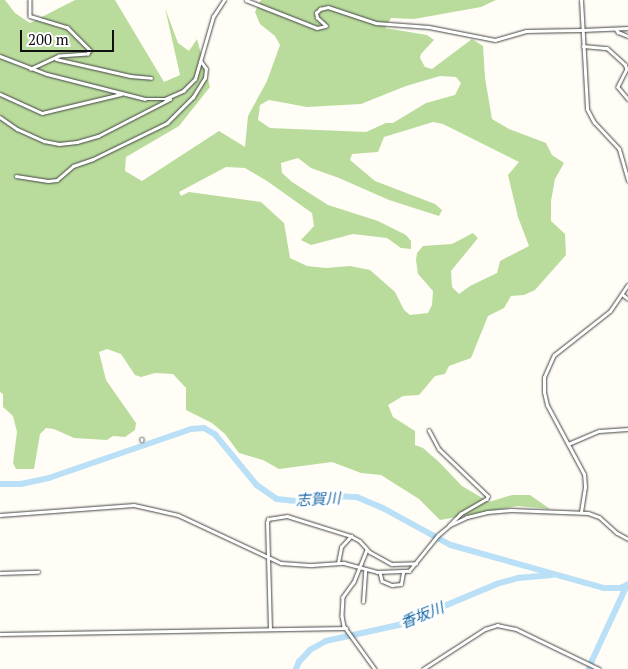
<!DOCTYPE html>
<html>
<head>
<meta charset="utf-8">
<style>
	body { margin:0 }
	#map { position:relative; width:628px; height:669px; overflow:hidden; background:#fffdf5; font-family:"PT Serif","Noto Sans JP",serif }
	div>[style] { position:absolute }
	.forest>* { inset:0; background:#b9dc9c }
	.river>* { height:5.5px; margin:-2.75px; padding:0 2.75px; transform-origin:2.75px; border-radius:2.75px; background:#b9e0f7 }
	.roads { filter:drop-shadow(0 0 1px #444) drop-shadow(0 0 1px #444) }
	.minor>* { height:2.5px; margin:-1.25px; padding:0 1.25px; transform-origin:1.25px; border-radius:1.25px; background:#fff }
	.tertiary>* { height:3px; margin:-1.5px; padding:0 1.5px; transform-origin:1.5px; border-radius:1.5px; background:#fff }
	span { translate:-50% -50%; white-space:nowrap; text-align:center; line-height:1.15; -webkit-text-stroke:5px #fff; paint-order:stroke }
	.water-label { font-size:15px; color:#1768a6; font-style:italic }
	.scale { position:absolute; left:20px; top:30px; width:94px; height:22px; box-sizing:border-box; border:2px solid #111; border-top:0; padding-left:6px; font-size:15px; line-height:18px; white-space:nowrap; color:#111; -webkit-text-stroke:4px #fff; paint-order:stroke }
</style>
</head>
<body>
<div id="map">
	<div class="forest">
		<i style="clip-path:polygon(evenodd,0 0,5px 0,15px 13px,30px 23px,75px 0,115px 0,164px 82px,180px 75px,165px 8px,178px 43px,189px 51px,197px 39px,210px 87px,179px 126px,126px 157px,125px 171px,142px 181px,219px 131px,245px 147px,248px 116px,267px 81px,280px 45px,275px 36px,260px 24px,255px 12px,261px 0,496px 0,481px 7px,414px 19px,391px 18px,385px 28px,427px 35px,434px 40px,421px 54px,420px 58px,425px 67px,432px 69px,472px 39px,483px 46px,485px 78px,492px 119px,509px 129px,546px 143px,552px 155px,564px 163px,555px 179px,551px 201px,551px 221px,565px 234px,566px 255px,535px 290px,524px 295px,511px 296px,504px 308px,488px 316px,471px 358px,449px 366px,445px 374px,435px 376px,419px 395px,403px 396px,388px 405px,393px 417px,415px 431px,415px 445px,423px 448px,439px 462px,462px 486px,489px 502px,512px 495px,530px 495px,550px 509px,518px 506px,440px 520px,419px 499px,381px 475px,361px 473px,332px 462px,279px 469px,263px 460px,239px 453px,225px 434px,212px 423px,186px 410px,186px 388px,173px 374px,155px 373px,141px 377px,135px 375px,121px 354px,107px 349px,99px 352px,106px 380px,136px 423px,135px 430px,125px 437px,113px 436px,107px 440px,74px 438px,54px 429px,46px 428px,40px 434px,34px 469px,16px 469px,13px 463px,17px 432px,13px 416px,3px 407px,3px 394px,0 392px,0 0,440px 76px,456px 77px,461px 83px,455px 95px,426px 103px,393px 123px,386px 123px,366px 132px,270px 128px,258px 120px,260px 105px,269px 100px,307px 107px,361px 104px,406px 86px,440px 76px,0 0,433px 122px,443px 124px,519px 162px,508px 175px,518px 217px,529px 246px,500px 261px,497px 273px,470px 286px,459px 294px,452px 287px,451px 271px,478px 238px,473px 233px,452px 244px,423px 246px,417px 253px,416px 260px,418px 274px,433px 291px,432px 305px,428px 313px,410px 315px,404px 310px,395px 292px,370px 270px,350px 266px,326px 268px,307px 266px,290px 258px,284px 223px,261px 202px,189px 192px,181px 196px,179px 192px,226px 167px,245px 168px,267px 181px,312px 213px,314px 226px,301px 240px,311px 245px,353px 234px,387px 238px,401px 248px,411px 249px,411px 241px,406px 235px,378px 221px,328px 205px,292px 182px,282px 173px,281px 163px,298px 158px,311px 168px,339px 178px,389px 200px,439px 216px,442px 210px,435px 204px,375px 181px,350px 160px,352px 154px,378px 152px,384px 137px,433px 122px)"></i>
	</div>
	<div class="river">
		<i style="left:0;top:484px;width:21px"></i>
		<i style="left:21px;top:484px;width:29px;rotate:-12deg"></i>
		<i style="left:49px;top:478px;width:150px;rotate:-19deg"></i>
		<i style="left:191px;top:429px;width:13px;rotate:-4deg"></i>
		<i style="left:204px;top:428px;width:13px;rotate:29deg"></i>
		<i style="left:215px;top:434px;width:66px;rotate:50.5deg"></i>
		<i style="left:257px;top:485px;width:24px;rotate:35deg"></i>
		<i style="left:277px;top:499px;width:19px;rotate:6deg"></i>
		<i style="left:296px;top:501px;width:40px;rotate:-7.1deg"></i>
		<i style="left:336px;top:496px;width:21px;rotate:3deg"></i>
		<i style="left:357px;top:497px;width:28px;rotate:23deg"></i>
		<i style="left:383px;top:508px;width:77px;rotate:28.6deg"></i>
		<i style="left:451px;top:545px;width:159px;rotate:15.7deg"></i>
		<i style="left:604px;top:588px;width:16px"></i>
		<i style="left:620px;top:588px;width:9px;rotate:-21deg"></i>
		<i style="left:591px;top:663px;width:86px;rotate:-65.2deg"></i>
		<i style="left:296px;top:669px;width:8px;rotate:-67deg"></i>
		<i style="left:299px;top:662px;width:16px;rotate:-47deg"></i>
		<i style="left:310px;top:650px;width:18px;rotate:-29deg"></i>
		<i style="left:326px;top:641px;width:75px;rotate:-12.4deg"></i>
		<i style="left:399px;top:625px;width:106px;rotate:-22.7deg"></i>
		<i style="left:497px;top:584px;width:22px;rotate:-16deg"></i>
		<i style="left:518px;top:578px;width:34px;rotate:-5deg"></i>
		<i style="left:589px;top:669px;width:2px;rotate:-63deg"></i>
	</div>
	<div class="roads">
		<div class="minor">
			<i style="left:30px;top:0;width:16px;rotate:90deg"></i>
			<i style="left:30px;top:16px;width:39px;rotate:17deg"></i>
			<i style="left:67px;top:27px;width:33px;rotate:45deg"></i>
			<i style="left:90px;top:50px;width:4px;rotate:117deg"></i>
			<i style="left:88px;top:54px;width:29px;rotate:176deg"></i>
			<i style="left:59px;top:56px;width:31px;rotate:155deg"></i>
			<i style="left:246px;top:0;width:76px;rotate:21.5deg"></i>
			<i style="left:317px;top:28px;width:9px;rotate:-13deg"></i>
			<i style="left:326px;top:26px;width:12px;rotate:-138deg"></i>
			<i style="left:317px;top:18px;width:5px;rotate:-101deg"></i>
			<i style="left:316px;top:13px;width:6px;rotate:-45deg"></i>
			<i style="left:320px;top:9px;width:8px;rotate:-14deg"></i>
			<i style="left:328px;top:7px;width:51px;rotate:18.4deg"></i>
			<i style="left:376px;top:23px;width:53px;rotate:4.3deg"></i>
			<i style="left:429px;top:27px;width:67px;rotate:11.1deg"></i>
			<i style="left:495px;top:40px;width:32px;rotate:-16deg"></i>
			<i style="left:526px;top:31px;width:56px;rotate:-1deg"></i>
			<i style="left:616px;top:29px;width:4px;rotate:56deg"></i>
			<i style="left:618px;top:32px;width:11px;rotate:22deg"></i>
			<i style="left:583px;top:46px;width:24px;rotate:5deg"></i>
			<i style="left:607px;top:48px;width:24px;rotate:42deg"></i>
			<i style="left:625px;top:64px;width:5px;rotate:68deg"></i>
			<i style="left:627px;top:69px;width:20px;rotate:117deg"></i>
			<i style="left:618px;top:87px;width:16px;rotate:50deg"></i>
			<i style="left:0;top:56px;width:50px;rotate:21deg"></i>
			<i style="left:47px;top:74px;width:101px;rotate:14.3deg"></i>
			<i style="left:145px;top:99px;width:20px"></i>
			<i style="left:165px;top:99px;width:20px;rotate:-24deg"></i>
			<i style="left:183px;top:91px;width:17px;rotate:-45deg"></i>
			<i style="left:195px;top:79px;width:65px;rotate:-73.8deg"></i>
			<i style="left:213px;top:17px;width:20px;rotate:-57deg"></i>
			<i style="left:56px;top:59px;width:76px;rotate:12.9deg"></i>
			<i style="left:130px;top:76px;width:21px;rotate:5deg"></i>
			<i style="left:0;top:94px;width:46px;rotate:24.3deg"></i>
			<i style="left:42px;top:113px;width:81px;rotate:-13.5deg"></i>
			<i style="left:0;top:117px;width:21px;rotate:35deg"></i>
			<i style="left:17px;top:129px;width:30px;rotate:24deg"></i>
			<i style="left:44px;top:141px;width:15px;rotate:11deg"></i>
			<i style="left:59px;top:144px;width:18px;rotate:-6deg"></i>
			<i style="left:77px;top:142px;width:22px;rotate:-16deg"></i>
			<i style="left:98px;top:136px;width:81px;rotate:-27.2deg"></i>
			<i style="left:16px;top:176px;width:32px;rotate:9deg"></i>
			<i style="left:48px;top:181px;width:9px;rotate:-6deg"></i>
			<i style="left:57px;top:180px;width:21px;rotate:-41deg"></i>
			<i style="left:73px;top:166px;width:21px;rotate:-19deg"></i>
			<i style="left:93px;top:159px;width:82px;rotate:-25.9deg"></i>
			<i style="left:167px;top:123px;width:37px;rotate:-45deg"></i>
			<i style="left:193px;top:97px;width:22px;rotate:-58deg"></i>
			<i style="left:205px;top:78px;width:9px;rotate:-84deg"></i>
			<i style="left:206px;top:69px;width:9px;rotate:-126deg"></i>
			<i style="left:429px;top:430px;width:21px;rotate:62deg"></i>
			<i style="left:439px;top:449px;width:68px;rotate:43.8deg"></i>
			<i style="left:488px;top:496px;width:3px;rotate:108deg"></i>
			<i style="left:487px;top:499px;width:30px;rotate:150deg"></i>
			<i style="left:461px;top:514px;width:16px;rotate:135deg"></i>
			<i style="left:142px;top:439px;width:1px;rotate:90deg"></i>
			<i style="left:0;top:515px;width:134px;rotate:-4.3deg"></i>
			<i style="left:134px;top:505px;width:45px;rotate:12.8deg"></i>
			<i style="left:178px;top:515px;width:114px;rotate:25deg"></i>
			<i style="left:281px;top:563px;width:31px;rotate:4deg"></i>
			<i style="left:312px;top:565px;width:32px;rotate:-4deg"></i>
			<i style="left:344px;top:563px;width:34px;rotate:15deg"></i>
			<i style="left:377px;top:572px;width:32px;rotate:-2deg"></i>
			<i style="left:409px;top:571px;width:46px;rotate:-51.1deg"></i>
			<i style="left:367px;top:550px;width:35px;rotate:112deg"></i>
			<i style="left:354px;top:582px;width:19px;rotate:126deg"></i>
			<i style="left:343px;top:597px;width:19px;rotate:93deg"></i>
			<i style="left:342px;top:616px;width:10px;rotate:79deg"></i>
			<i style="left:344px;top:626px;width:53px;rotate:54.2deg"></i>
			<i style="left:338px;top:563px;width:16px;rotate:-79deg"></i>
			<i style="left:341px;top:547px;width:15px;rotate:-48deg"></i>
			<i style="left:380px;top:572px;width:9px;rotate:77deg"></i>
			<i style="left:382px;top:581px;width:11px;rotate:22deg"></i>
			<i style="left:392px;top:585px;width:9px;rotate:-6deg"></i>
			<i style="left:401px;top:584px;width:11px;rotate:-80deg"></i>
			<i style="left:0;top:573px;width:38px;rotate:-2deg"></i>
			<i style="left:363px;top:602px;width:32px;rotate:-86deg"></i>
			<i style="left:270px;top:629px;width:106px;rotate:-91.6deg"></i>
			<i style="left:267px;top:523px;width:4px;rotate:-76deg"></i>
			<i style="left:268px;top:519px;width:19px;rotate:-9deg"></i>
			<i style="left:287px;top:516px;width:67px;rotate:17.4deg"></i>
			<i style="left:351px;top:536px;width:10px;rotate:29deg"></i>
			<i style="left:360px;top:541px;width:15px;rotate:48deg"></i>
			<i style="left:370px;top:552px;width:25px;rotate:29deg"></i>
			<i style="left:392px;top:564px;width:24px;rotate:-2deg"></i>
			<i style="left:0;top:634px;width:346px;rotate:-1deg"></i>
			<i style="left:423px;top:669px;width:74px;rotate:-32.8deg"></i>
			<i style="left:485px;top:629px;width:13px;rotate:-18deg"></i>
			<i style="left:497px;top:625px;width:19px;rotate:12deg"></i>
			<i style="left:516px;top:629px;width:92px;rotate:25.7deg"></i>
		</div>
		<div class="tertiary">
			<i style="left:581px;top:0;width:109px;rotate:86.8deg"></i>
			<i style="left:587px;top:109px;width:15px;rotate:62deg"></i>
			<i style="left:594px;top:122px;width:37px;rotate:47deg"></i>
			<i style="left:619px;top:149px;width:33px;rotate:74deg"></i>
			<i style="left:582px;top:30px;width:46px;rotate:-2.5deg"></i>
			<i style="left:623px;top:295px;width:6px;rotate:39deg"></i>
			<i style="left:568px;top:444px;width:34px;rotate:-23deg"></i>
			<i style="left:599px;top:431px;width:29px;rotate:-4deg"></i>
			<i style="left:581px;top:512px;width:25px;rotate:-81deg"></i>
			<i style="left:585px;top:487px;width:13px;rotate:-94deg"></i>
			<i style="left:584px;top:474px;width:78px;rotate:-118.2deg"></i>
			<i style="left:547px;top:405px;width:13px;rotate:-103deg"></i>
			<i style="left:544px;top:392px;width:15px;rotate:-90deg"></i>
			<i style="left:544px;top:377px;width:24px;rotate:-66deg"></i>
			<i style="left:554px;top:355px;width:71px;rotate:-38.2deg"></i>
			<i style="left:610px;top:311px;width:32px;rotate:-56deg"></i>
			<i style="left:438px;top:535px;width:16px;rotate:-40deg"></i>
			<i style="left:450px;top:525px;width:19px;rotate:-25deg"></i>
			<i style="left:467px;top:517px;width:21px;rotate:-14deg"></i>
			<i style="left:487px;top:512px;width:24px;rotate:-5deg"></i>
			<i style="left:511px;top:510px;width:77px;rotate:2.2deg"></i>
			<i style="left:588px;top:513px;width:12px;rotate:20deg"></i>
			<i style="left:599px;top:517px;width:24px;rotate:42deg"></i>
			<i style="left:617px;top:533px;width:13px;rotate:29deg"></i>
		</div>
	</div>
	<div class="water-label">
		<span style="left:318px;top:499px;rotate:-3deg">志賀川</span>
		<span style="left:422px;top:615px;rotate:-22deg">香坂川</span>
	</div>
	<div class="scale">200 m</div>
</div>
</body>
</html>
